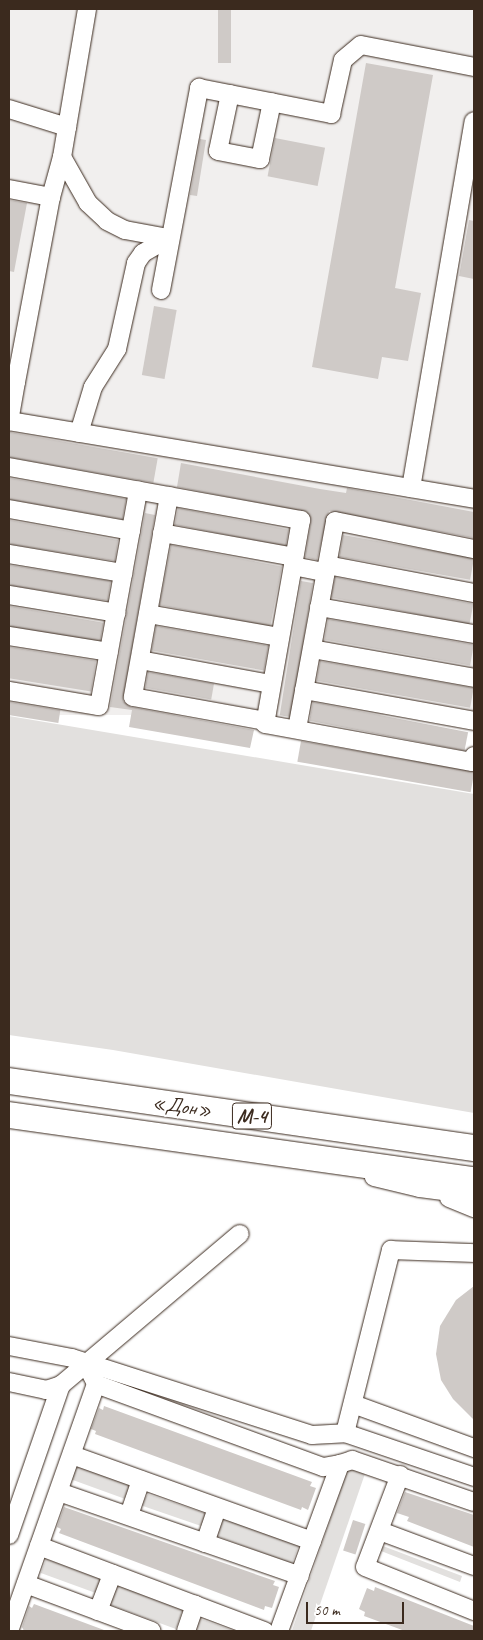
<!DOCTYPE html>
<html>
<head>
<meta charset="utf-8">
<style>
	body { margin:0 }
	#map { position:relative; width:483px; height:1640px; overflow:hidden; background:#fff; font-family:Caveat,sans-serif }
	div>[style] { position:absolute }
	.built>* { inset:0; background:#f1efee; transform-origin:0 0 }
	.green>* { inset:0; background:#e2e0de; transform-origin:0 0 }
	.building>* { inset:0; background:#cfcac7; transform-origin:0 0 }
	.roads { filter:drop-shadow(0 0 1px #3b2a1e) drop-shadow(0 0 1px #3b2a1e) }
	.minor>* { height:18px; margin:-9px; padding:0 9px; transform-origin:9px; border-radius:9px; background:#fff }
	.highway>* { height:26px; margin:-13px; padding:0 13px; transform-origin:13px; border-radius:13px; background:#fff }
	span { translate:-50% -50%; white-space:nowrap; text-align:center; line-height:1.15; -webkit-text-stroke:4px #fff; paint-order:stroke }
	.shield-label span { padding:1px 4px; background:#fff; border:1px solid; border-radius:4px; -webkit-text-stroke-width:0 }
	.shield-label { font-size:20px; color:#3b2a1e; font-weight:700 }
	.street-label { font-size:21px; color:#3b2a1e }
	.frame { position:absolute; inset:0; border:10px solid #3b2a1e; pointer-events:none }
	.scale { position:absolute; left:306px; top:1602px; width:98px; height:22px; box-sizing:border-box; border:2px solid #3b2a1e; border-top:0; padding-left:6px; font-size:15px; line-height:18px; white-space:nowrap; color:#3b2a1e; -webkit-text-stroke:4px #fff; paint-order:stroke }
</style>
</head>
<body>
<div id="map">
	<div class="built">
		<i style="left:9px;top:9px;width:465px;height:706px"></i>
	</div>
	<div class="green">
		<i style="clip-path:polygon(9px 716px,474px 794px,474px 1113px,113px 1050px,9px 1035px)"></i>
		<i style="left:76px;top:1463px;width:63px;height:17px;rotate:20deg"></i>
		<i style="left:349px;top:1465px;width:18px;height:177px;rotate:19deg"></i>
		<i style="clip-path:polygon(148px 1494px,204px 1513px,206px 1516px,204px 1527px,140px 1505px)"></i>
		<i style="left:220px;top:1516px;width:84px;height:20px;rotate:20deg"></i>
		<i style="clip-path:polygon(383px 1546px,462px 1576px,460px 1582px,381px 1551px)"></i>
		<i style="left:46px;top:1559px;width:62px;height:15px;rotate:20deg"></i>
		<i style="left:117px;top:1583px;width:71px;height:23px;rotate:20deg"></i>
		<i style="clip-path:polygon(195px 1617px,235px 1631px,193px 1631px)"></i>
	</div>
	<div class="building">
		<i style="left:218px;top:9px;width:13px;height:54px"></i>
		<i style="clip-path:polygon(366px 63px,433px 75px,395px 288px,421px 293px,408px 361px,382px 357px,378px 379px,312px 367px)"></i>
		<i style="left:275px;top:138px;width:51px;height:39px;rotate:11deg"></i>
		<i style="clip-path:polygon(200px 139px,206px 140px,197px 196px,190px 195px)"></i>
		<i style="clip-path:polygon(9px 200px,27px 203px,14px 272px,9px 271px)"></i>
		<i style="clip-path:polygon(469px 220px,474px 221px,474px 279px,459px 276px)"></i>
		<i style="left:154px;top:306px;width:23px;height:70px;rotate:10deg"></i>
		<i style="left:9px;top:432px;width:151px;height:25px;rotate:10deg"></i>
		<i style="clip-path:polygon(181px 463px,320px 489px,346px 493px,347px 488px,474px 512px,474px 538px,329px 511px,317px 560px,305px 557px,311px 521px,307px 512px,177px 487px)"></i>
		<i style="left:9px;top:478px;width:119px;height:21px;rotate:10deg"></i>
		<i style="left:178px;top:508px;width:113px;height:17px;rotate:11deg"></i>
		<i style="clip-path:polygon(145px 513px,155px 515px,123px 701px,131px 707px,254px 730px,250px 748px,129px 727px,132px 710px,110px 707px)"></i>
		<i style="clip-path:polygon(9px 520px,118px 540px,115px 561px,9px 544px)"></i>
		<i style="left:343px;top:535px;width:133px;height:22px;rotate:10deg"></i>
		<i style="left:171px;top:545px;width:113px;height:61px;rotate:11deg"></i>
		<i style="left:9px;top:565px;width:103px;height:20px;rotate:9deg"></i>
		<i style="left:335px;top:577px;width:141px;height:21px;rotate:11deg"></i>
		<i style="left:301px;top:581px;width:12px;height:136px;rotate:9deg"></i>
		<i style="left:9px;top:606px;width:96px;height:20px;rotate:10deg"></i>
		<i style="left:328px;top:619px;width:148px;height:21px;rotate:10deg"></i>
		<i style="left:156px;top:626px;width:114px;height:25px;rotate:10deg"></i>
		<i style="left:9px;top:647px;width:88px;height:31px;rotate:9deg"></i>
		<i style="left:320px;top:661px;width:156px;height:20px;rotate:10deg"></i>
		<i style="left:148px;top:672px;width:67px;height:16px;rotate:10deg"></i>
		<i style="left:9px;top:702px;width:52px;height:13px;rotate:9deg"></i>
		<i style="left:313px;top:702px;width:158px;height:19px;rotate:11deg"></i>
		<i style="left:301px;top:741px;width:176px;height:21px;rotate:10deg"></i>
		<i style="clip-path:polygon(474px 1286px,474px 1420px,453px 1399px,441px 1380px,436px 1354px,440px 1326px,456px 1300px)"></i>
		<i style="clip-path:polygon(104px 1406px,312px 1482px,310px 1486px,316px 1488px,308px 1510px,302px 1507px,301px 1510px,95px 1434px,96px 1431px,91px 1429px,99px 1408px,103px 1410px)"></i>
		<i style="clip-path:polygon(405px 1492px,474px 1515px,474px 1547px,407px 1521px,409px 1517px,397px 1513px)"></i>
		<i style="clip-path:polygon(64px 1507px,275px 1581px,273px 1585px,279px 1587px,272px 1608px,265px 1606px,264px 1610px,59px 1533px,61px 1529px,57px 1527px)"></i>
		<i style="left:353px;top:1520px;width:13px;height:32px;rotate:18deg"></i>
		<i style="clip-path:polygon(375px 1587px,474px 1626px,474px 1631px,405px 1631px,364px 1616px,365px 1612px,359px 1609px,367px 1588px,374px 1591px)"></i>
		<i style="clip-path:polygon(34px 1604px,104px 1630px,104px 1631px,24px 1631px,22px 1627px,29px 1606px,32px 1608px)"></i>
	</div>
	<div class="roads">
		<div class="minor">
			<i style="left:230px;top:94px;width:58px;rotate:101.9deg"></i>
			<i style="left:218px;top:151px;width:43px;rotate:10.8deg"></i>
			<i style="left:260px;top:159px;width:58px;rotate:-78.1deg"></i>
			<i style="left:9px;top:109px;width:61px;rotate:17.2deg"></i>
			<i style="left:62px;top:157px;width:53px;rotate:60.5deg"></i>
			<i style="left:88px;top:203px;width:26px;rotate:43deg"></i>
			<i style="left:107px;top:221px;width:20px;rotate:27deg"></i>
			<i style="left:125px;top:230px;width:44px;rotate:10.5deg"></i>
			<i style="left:9px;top:189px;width:43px;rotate:10.8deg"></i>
			<i style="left:161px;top:290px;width:206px;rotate:-79.3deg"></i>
			<i style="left:199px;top:88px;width:135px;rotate:11.1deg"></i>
			<i style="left:331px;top:114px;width:55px;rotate:-77.5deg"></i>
			<i style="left:343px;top:60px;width:23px;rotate:-40deg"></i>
			<i style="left:361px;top:45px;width:115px;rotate:11deg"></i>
			<i style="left:9px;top:381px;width:7px;rotate:8deg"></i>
			<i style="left:16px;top:382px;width:188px;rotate:-79.3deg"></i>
			<i style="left:51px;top:197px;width:41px;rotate:-74.6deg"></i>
			<i style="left:62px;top:157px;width:150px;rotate:-80.4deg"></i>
			<i style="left:16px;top:382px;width:40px;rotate:100deg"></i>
			<i style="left:9px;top:421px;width:471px;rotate:9.5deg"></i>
			<i style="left:79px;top:433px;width:48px;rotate:-73.1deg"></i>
			<i style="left:93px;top:387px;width:45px;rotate:-57.7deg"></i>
			<i style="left:117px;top:349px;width:88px;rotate:-77.5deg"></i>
			<i style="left:136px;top:263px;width:12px;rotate:-55deg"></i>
			<i style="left:143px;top:253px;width:30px;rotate:-30deg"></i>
			<i style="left:9px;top:467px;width:297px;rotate:10.3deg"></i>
			<i style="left:301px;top:520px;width:207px;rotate:100deg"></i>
			<i style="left:265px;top:724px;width:211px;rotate:10.4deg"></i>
			<i style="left:473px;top:762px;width:6px;rotate:-81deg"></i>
			<i style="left:411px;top:488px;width:372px;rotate:-80.3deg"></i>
			<i style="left:169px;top:496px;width:204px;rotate:100.2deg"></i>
			<i style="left:133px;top:697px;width:134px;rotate:10.3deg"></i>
			<i style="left:9px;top:509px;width:124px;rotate:10.2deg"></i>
			<i style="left:162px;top:533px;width:134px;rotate:10.3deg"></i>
			<i style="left:9px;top:554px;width:116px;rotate:9.5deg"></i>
			<i style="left:327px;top:565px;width:150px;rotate:10.8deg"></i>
			<i style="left:293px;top:566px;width:33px;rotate:11deg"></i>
			<i style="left:9px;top:595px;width:109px;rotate:9.5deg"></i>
			<i style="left:319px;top:607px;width:157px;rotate:9.9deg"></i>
			<i style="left:148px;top:614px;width:134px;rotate:9.9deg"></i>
			<i style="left:9px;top:636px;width:101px;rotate:9.1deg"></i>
			<i style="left:312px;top:649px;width:165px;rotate:10.1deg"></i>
			<i style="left:140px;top:660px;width:133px;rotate:10.4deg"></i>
			<i style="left:304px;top:690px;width:173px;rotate:10.3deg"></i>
			<i style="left:9px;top:691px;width:91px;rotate:9.5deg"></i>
			<i style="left:99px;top:706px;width:219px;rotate:-79.7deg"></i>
			<i style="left:297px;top:729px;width:211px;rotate:-79.6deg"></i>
			<i style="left:335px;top:521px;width:142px;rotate:11.4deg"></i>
			<i style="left:374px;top:1177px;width:47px;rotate:13.4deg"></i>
			<i style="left:420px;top:1188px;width:54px;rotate:7.4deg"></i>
			<i style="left:449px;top:1198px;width:27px;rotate:22deg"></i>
			<i style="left:9px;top:1346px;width:64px;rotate:10.8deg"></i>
			<i style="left:72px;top:1358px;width:252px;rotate:17.8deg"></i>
			<i style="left:312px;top:1435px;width:33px;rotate:-3deg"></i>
			<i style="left:345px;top:1433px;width:136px;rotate:18.8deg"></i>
			<i style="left:85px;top:1362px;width:25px;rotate:63deg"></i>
			<i style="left:96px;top:1384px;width:242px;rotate:20.1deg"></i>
			<i style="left:323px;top:1467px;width:17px;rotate:-10deg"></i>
			<i style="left:9px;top:1382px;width:38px;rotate:12deg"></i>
			<i style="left:46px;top:1390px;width:16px;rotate:-18deg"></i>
			<i style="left:61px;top:1385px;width:234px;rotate:-40.2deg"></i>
			<i style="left:353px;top:1404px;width:129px;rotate:20deg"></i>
			<i style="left:345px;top:1433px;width:189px;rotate:-75.9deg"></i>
			<i style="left:391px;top:1250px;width:83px;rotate:2.1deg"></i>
			<i style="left:72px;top:1455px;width:255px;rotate:19.7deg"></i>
			<i style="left:400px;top:1475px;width:98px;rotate:110.8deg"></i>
			<i style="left:365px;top:1567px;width:118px;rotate:22deg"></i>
			<i style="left:59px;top:1492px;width:255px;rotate:19.2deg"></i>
			<i style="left:129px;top:1515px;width:37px;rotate:-71deg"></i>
			<i style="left:380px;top:1531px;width:100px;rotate:20.4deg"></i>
			<i style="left:9px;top:1535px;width:159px;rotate:-70.9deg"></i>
			<i style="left:205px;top:1543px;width:37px;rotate:-71deg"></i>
			<i style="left:39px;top:1546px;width:241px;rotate:20.7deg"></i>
			<i style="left:26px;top:1584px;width:134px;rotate:20.5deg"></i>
			<i style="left:98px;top:1611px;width:40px;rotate:-69deg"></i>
			<i style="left:9px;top:1631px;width:262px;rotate:-70.6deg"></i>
			<i style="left:186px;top:1631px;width:28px;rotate:-71deg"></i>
			<i style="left:279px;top:1631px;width:178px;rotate:-69.9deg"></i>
			<i style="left:340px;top:1464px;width:13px;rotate:-18deg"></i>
			<i style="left:352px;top:1460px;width:129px;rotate:19deg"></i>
		</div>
		<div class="highway">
			<i style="left:9px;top:1081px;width:470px;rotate:8.2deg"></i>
			<i style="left:9px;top:1115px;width:470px;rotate:8deg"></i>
		</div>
	</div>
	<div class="shield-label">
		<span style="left:252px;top:1116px">М-4</span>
	</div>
	<div class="street-label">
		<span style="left:182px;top:1106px;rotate:8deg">«Дон»</span>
	</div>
	<div class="frame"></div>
	<div class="scale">50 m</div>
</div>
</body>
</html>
